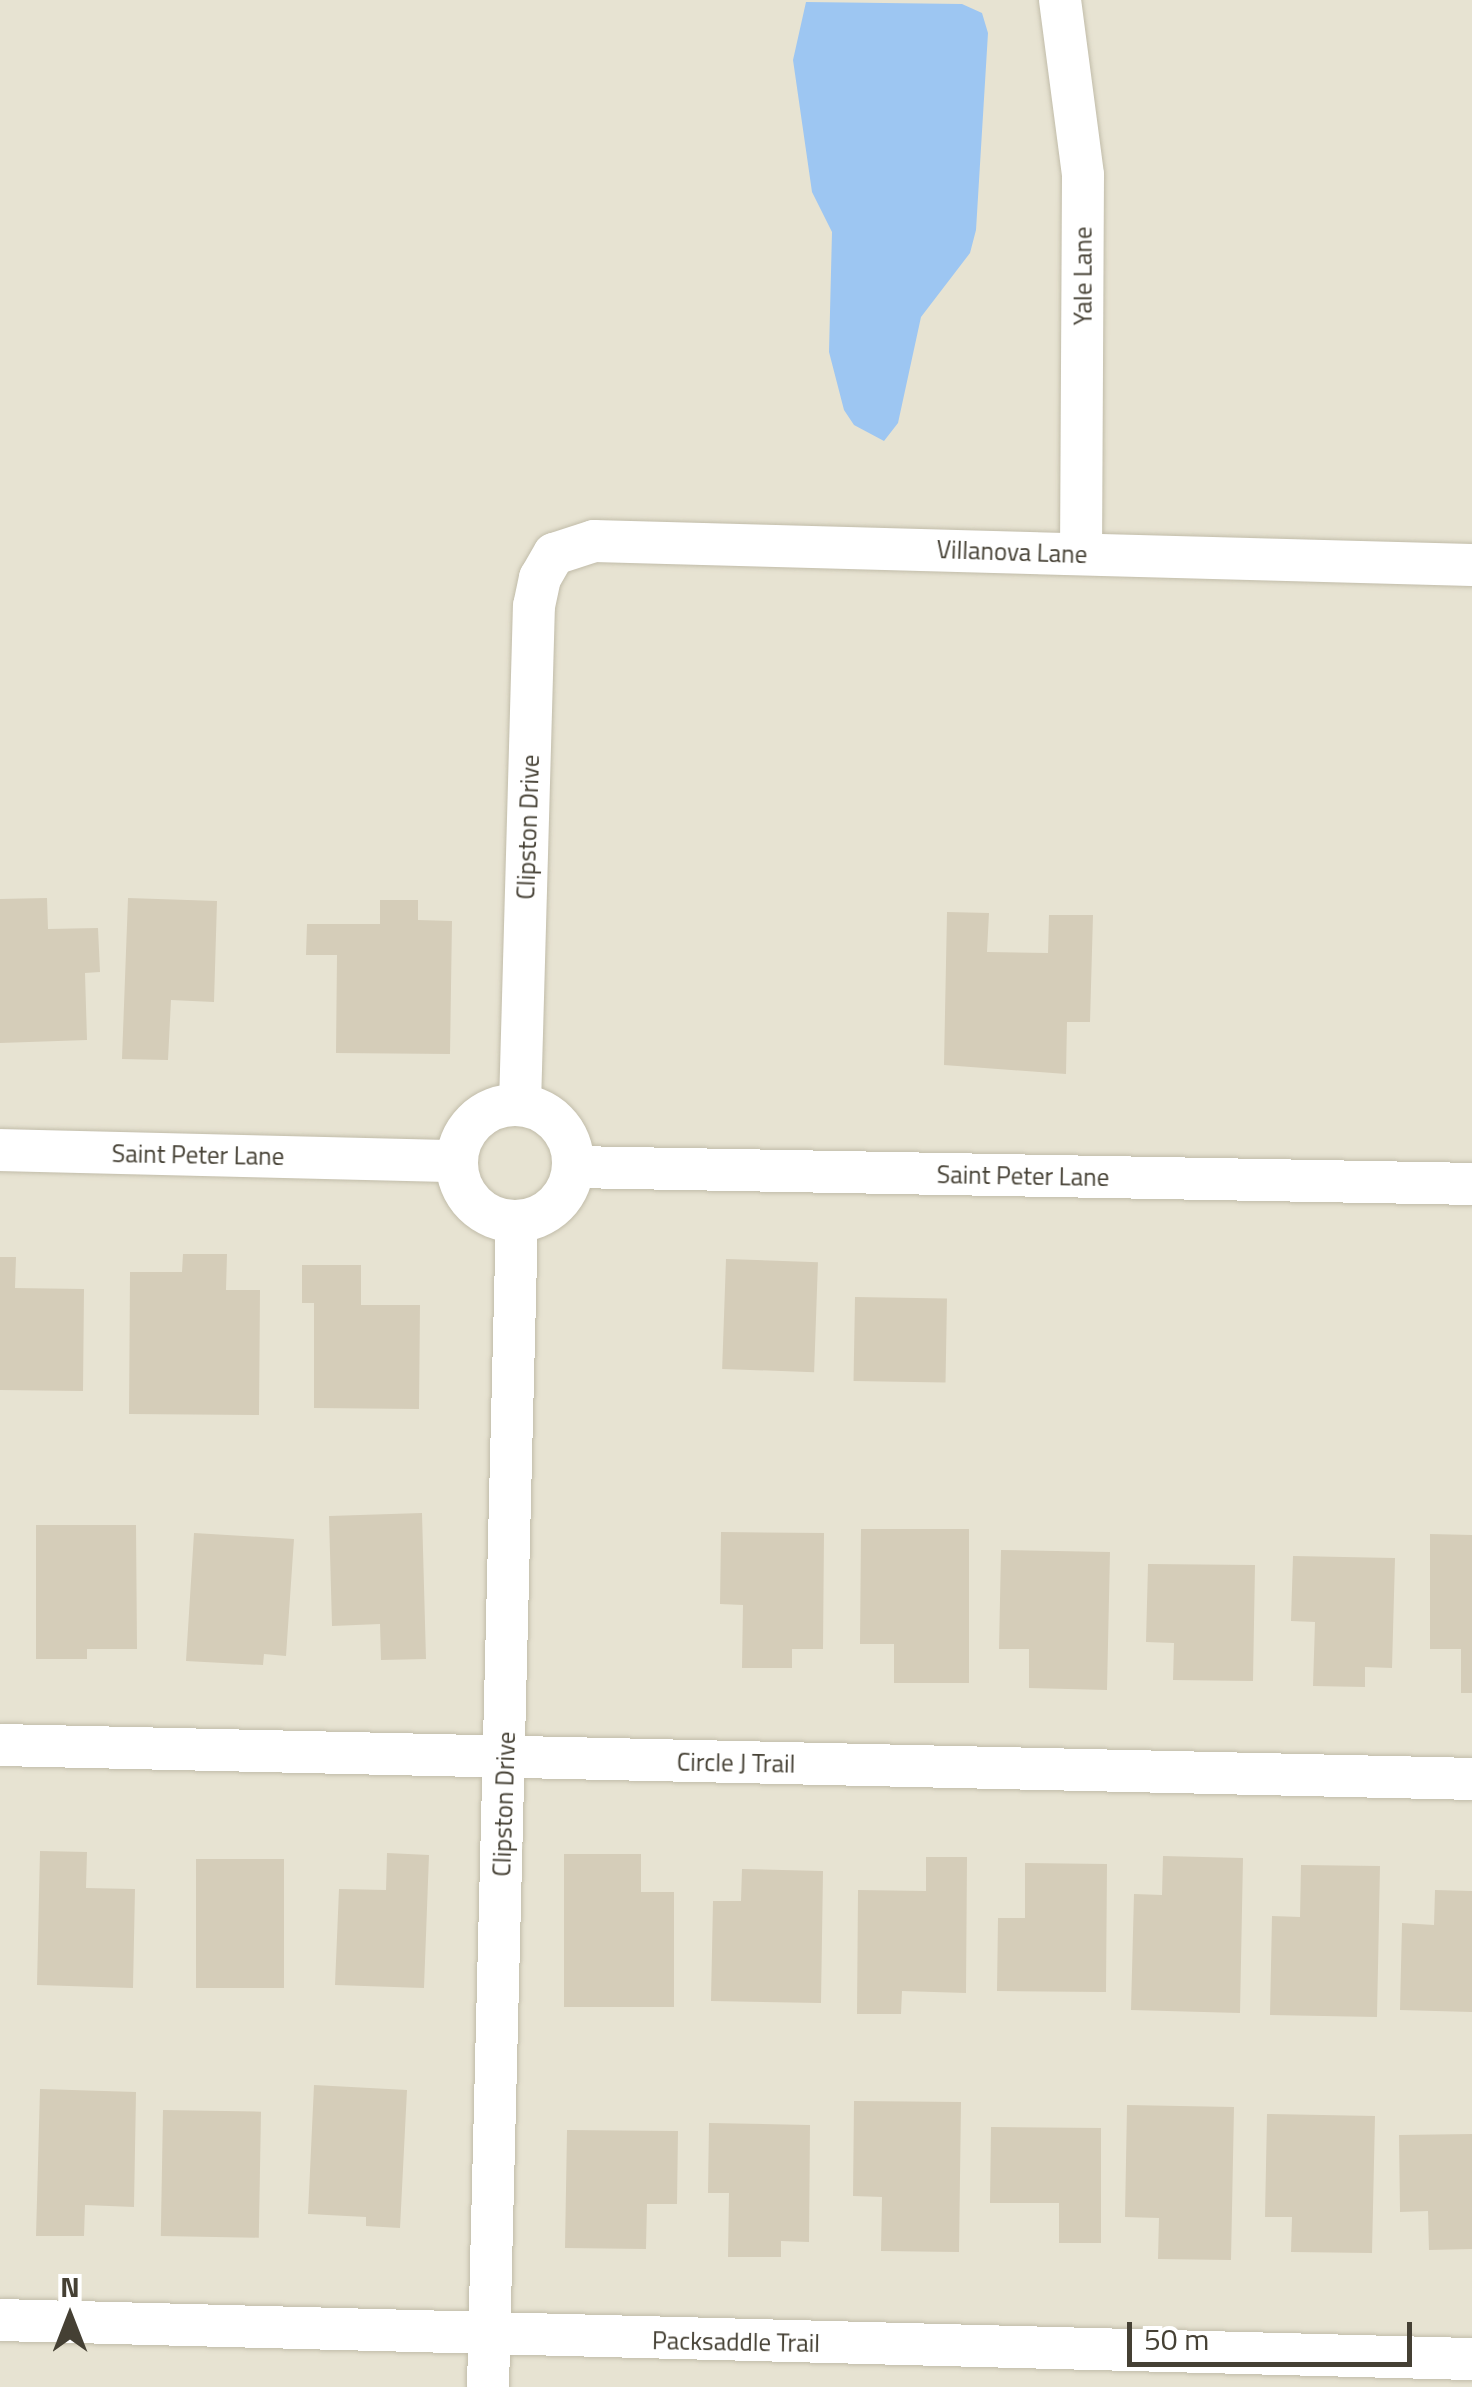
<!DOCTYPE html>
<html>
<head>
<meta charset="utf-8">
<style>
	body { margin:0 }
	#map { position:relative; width:1472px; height:2387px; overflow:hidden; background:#f3f0e4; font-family:"Titillium Web",sans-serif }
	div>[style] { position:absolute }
	.residential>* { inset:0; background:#e7e3d2; transform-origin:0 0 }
	.water>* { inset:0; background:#9dc6f2 }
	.building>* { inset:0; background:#d5cdb9; transform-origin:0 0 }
	.roads { filter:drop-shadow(0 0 2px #c1bca9) drop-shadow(0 0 2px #c1bca9) }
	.minor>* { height:42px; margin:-21px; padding:0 21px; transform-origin:21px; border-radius:21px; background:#fff }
	.minor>.ring { margin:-21px; padding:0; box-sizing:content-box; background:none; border:42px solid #fff; border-radius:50% }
	span { translate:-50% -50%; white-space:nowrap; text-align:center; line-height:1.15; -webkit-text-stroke:10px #fff; paint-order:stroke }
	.street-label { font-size:25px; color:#454034 }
	.north { position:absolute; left:20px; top:2267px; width:100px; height:100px; -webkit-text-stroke:8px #fff; paint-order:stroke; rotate:0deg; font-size:28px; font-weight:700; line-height:40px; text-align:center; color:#454034 }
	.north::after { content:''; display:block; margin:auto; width:35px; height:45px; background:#454034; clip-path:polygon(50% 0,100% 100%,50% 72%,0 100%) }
	.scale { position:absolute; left:1127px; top:2322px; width:285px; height:45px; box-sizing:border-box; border:5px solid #454034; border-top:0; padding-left:12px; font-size:30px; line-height:35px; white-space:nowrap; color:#454034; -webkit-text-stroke:8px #fff; paint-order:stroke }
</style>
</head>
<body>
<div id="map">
	<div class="residential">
		<i style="left:0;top:0;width:1472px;height:2387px"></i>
	</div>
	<div class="water">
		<i style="clip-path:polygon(806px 2px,962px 4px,982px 13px,988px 33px,976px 230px,970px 253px,921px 317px,898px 423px,884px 441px,854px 425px,844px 410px,829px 352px,832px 232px,812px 192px,793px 60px)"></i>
	</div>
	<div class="building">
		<i style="clip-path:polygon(47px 898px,48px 929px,98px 928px,100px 972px,85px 973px,87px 1040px,0 1043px,0 899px)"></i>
		<i style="clip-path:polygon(128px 898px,217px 901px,214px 1002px,171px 1000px,168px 1060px,122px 1059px)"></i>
		<i style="clip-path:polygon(380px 900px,418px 900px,418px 920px,452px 921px,450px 1054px,336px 1053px,337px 955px,306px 955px,307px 924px,380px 924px)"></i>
		<i style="clip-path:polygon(947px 912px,989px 913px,987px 952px,1048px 953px,1049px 915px,1093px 915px,1090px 1022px,1067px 1022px,1066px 1074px,944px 1065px)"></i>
		<i style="clip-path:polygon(183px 1254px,227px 1254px,226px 1290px,260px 1290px,259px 1415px,129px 1414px,130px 1272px,182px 1272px)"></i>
		<i style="clip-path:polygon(0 1257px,16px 1257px,15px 1288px,84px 1289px,83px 1391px,0 1390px)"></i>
		<i style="left:726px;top:1259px;width:92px;height:110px;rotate:2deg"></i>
		<i style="clip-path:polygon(302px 1265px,361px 1265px,361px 1305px,420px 1305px,419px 1409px,314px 1408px,314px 1303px,302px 1303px)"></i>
		<i style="left:855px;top:1297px;width:92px;height:84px;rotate:1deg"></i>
		<i style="clip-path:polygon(422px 1513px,426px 1659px,381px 1660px,380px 1624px,332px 1626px,329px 1516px)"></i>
		<i style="clip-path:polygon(36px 1525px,136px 1525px,137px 1649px,87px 1649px,87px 1659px,36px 1659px)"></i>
		<i style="clip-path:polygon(861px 1529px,969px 1529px,969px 1683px,894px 1683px,894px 1644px,860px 1644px)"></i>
		<i style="clip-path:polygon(721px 1532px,824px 1533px,823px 1649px,792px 1649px,792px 1668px,742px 1668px,743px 1605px,720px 1604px)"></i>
		<i style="clip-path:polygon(194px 1533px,294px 1539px,286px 1656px,264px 1654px,263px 1665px,186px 1661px)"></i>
		<i style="clip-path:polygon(1430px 1534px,1472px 1535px,1472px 1693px,1461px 1693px,1461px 1649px,1430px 1649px)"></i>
		<i style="clip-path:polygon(1001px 1550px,1110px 1552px,1107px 1690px,1029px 1688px,1029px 1649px,999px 1649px)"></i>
		<i style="clip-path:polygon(1293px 1556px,1395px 1558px,1392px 1668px,1365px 1667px,1365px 1687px,1313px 1686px,1315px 1622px,1291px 1621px)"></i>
		<i style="clip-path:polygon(1148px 1564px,1255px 1565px,1253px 1681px,1173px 1680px,1174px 1643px,1146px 1642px)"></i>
		<i style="clip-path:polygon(40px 1851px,87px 1852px,86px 1888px,135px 1889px,133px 1988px,37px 1985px)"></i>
		<i style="clip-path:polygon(387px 1853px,429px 1855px,424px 1988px,335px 1985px,339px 1889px,386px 1890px)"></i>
		<i style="clip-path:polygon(564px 1854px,641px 1854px,641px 1892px,674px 1892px,674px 2007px,564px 2007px)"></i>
		<i style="clip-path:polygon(1163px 1856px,1243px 1858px,1240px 2013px,1131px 2010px,1134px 1894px,1162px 1895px)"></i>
		<i style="clip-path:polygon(926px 1857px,967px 1857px,966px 1993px,902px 1991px,901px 2014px,857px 2014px,858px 1890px,926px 1891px)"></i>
		<i style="left:196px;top:1859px;width:88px;height:129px"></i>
		<i style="clip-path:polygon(1025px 1863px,1107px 1864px,1106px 1992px,997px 1991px,998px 1918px,1025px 1918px)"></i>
		<i style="clip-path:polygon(1301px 1865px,1380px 1866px,1377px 2017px,1270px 2015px,1272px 1916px,1300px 1917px)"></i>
		<i style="clip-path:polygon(742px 1869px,823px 1871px,821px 2003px,711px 2001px,713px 1901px,741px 1901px)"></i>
		<i style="clip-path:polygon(1435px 1890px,1472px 1891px,1472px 2012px,1400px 2010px,1402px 1923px,1434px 1925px)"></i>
		<i style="clip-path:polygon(314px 2085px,407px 2090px,400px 2228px,366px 2226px,366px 2217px,308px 2214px)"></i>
		<i style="clip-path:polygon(40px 2089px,136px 2092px,134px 2207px,85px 2205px,84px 2236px,36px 2236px)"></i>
		<i style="clip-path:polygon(854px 2101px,961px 2102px,959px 2252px,881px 2251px,882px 2197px,853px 2196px)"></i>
		<i style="clip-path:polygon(1127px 2105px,1234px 2107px,1231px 2260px,1158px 2259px,1159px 2218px,1125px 2217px)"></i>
		<i style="left:163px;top:2110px;width:98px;height:126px;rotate:1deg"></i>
		<i style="clip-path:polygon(1267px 2114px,1375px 2116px,1372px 2253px,1291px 2252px,1292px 2217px,1265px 2217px)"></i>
		<i style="clip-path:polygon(709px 2123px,810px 2125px,809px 2242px,781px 2241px,781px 2257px,728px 2257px,729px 2193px,708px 2193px)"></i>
		<i style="clip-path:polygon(991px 2127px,1101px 2128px,1101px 2243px,1059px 2243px,1059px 2203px,990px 2203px)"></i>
		<i style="clip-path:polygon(567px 2130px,678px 2131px,677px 2204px,647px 2204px,646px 2249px,565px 2248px)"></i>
		<i style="clip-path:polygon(1472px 2134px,1472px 2249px,1429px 2250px,1428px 2211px,1400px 2212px,1399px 2135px)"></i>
	</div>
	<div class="roads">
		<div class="minor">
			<i style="left:1060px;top:0;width:177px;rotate:82.5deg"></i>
			<i style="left:1083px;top:175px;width:379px;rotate:90.3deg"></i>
			<i class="ring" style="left:457px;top:1105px;width:74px;height:74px"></i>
			<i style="left:520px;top:1105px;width:499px;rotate:-88.4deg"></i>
			<i style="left:534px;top:606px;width:29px;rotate:-78deg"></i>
			<i style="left:540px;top:578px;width:28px;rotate:-60deg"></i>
			<i style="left:554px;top:554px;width:42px;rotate:-18deg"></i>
			<i style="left:594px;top:541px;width:878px;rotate:1.57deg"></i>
			<i style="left:0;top:1150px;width:457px;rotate:1.4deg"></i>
			<i style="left:574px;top:1167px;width:898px;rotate:1.08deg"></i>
			<i style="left:0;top:1745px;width:1472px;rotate:1.32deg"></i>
			<i style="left:0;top:2320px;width:1473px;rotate:1.52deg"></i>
			<i style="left:488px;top:2387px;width:1166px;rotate:-88.58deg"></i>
		</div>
	</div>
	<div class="street-label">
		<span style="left:1083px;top:276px;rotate:-90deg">Yale Lane</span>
		<span style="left:1012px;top:552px;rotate:2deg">Villanova Lane</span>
		<span style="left:528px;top:827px;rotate:-88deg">Clipston Drive</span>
		<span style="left:198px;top:1155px;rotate:1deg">Saint Peter Lane</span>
		<span style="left:1023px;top:1176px;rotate:1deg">Saint Peter Lane</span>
		<span style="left:736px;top:1763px;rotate:1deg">Circle J Trail</span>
		<span style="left:504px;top:1804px;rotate:-88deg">Clipston Drive</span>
		<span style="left:736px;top:2342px;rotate:1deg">Packsaddle Trail</span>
	</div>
	<div class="north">N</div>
	<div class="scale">50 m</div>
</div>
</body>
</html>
